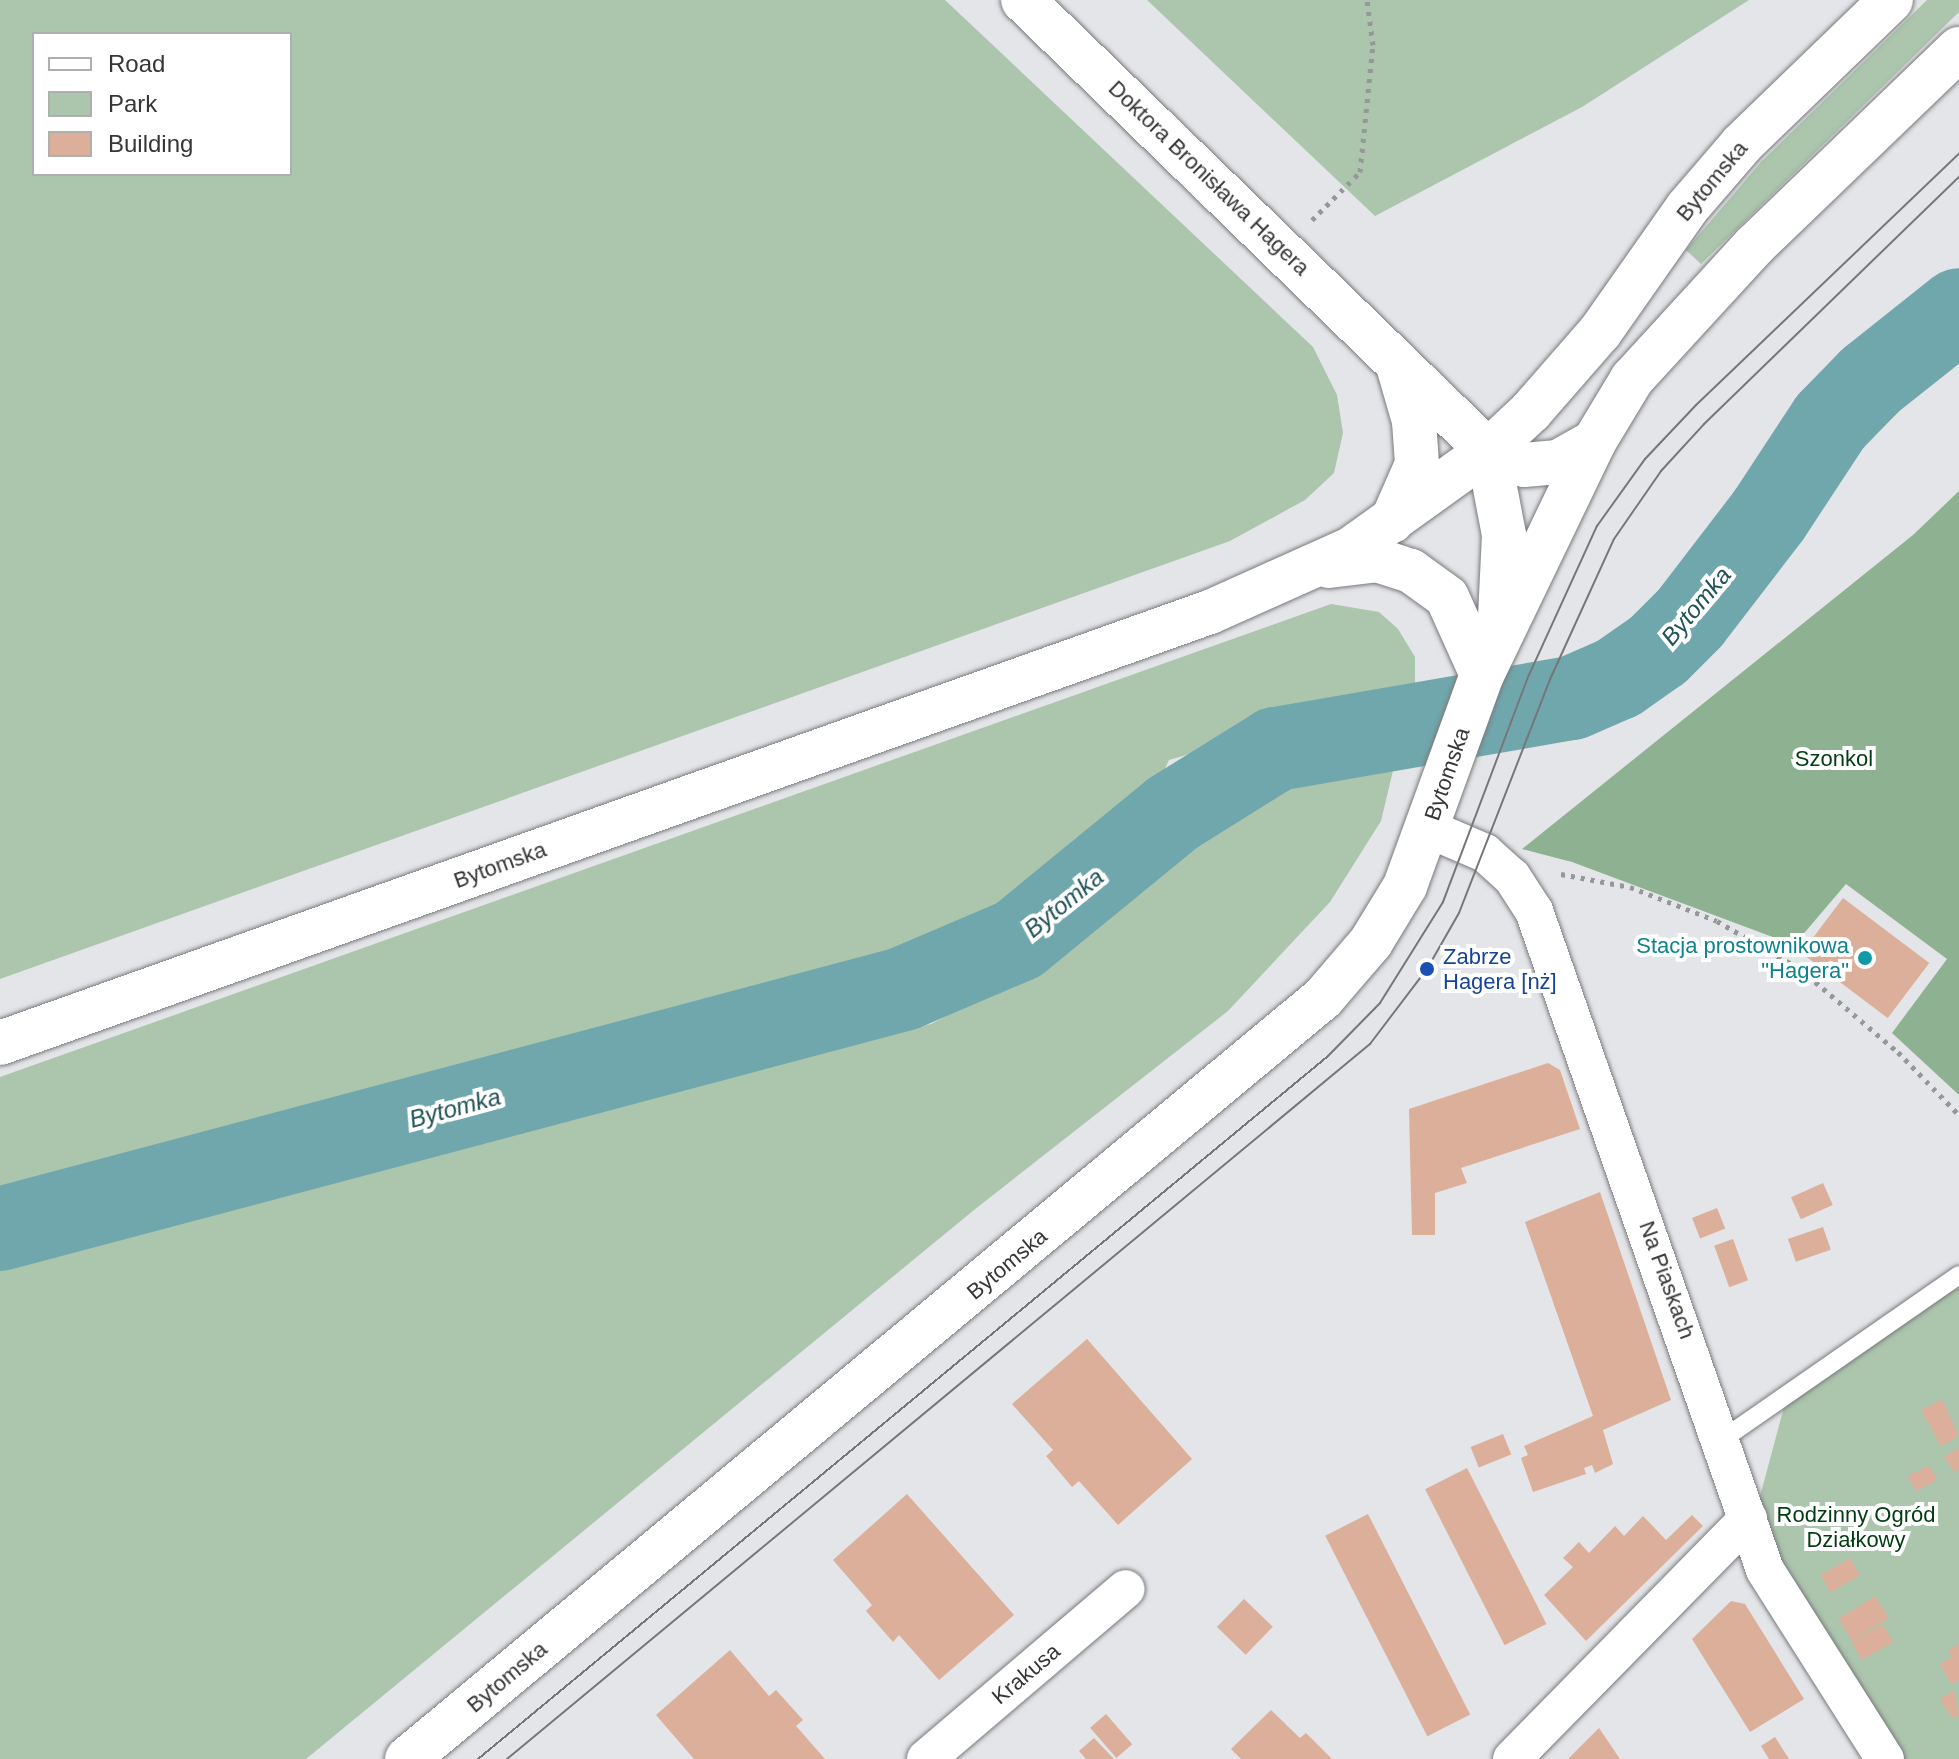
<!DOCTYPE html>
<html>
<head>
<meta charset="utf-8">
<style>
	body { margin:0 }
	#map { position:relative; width:1959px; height:1759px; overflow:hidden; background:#e3e5e8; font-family:Arial,sans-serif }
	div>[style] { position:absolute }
	.green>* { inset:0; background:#acc6ae }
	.forest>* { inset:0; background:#8eb191 }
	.river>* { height:84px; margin:-42px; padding:0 42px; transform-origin:42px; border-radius:42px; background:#70a7ad }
	.building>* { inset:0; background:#dbaf9a; transform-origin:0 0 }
	.path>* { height:5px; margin-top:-2.5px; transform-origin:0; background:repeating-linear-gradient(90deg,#959799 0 4px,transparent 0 10px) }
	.roads { filter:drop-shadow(0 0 2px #797a7d) drop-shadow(0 0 2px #797a7d) }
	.lane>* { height:18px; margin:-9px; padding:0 9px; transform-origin:9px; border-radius:9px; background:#fff }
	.street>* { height:38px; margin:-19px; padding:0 19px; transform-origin:19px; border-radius:19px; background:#fff }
	.secondary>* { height:44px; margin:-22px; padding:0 22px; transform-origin:22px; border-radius:22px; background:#fff }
	.tram>* { height:2px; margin:-1px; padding:0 1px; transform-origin:1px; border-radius:1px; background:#757678 }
	.dots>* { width:22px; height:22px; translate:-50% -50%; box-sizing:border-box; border:4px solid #fff; border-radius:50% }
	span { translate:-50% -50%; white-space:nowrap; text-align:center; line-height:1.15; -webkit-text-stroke:8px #fff; paint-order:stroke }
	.street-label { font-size:22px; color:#353637 }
	.park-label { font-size:22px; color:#033c13 }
	.culture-label { font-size:22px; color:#0d838f }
	.right { translate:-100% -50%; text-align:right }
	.transit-label { font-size:22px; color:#164399 }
	.left { translate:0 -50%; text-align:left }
	.water-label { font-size:24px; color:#205256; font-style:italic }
	.legend { position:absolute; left:32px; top:32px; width:260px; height:144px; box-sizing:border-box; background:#fff; border:2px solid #aeafaf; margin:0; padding:10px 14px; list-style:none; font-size:24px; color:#353637 }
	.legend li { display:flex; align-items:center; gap:16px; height:40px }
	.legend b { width:40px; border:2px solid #aeafaf }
</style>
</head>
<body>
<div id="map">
	<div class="green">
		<i style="clip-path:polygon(evenodd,0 0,945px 0,1313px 347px,1337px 395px,1343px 433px,1334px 473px,1305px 500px,1230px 541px,0 979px,0 0,34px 34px,290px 34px,290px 174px,34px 174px,34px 34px)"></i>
		<i style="clip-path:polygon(1147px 0,1749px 0,1582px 107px,1375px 216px)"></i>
		<i style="clip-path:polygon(1927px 0,1959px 0,1959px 12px,1701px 264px,1686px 250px,1761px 162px)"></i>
		<i style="clip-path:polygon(1331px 604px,1379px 612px,1398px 629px,1415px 657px,1415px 689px,1169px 760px,1137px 829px,1049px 900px,923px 963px,758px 1014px,0 1198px,0 1077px)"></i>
		<i style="clip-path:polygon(1396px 758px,1381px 821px,1330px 902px,1228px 1011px,974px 1210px,306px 1759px,0 1759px,0 1252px,603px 1100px,931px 1024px,1069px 952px,1132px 897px,1236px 790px)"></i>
		<i style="clip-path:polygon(1959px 1288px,1959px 1759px,1889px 1759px,1747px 1545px,1785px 1403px,1921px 1305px)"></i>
	</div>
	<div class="forest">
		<i style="clip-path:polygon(1959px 491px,1959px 1095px,1892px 1033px,1947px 959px,1846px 884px,1794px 945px,1572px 862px,1522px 849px,1913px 535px)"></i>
	</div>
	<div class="river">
		<i style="left:0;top:1229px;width:934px;rotate:-14.88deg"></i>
		<i style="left:903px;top:989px;width:125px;rotate:-23.1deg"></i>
		<i style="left:1018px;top:940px;width:200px;rotate:-39.3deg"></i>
		<i style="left:1173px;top:813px;width:121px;rotate:-31.9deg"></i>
		<i style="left:1276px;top:749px;width:300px;rotate:-9.8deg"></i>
		<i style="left:1572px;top:698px;width:50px;rotate:-23.5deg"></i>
		<i style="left:1618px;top:678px;width:49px;rotate:-35deg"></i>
		<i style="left:1658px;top:650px;width:45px;rotate:-45deg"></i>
		<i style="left:1690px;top:618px;width:130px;rotate:-52.5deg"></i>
		<i style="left:1769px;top:515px;width:111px;rotate:-56.7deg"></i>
		<i style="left:1830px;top:422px;width:59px;rotate:-45.7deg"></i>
		<i style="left:1871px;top:380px;width:112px;rotate:-38.5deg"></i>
	</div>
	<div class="building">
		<i style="left:1843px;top:898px;width:108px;height:69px;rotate:37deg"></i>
		<i style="clip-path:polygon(1548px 1063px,1560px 1070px,1580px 1129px,1461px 1168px,1467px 1183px,1435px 1193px,1435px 1235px,1412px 1235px,1409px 1109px)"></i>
		<i style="left:1823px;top:1183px;width:24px;height:35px;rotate:66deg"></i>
		<i style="clip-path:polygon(1600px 1192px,1671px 1400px,1603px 1430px,1613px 1464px,1595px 1473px,1592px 1465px,1584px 1468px,1586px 1474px,1533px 1492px,1521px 1458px,1528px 1455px,1524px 1446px,1593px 1416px,1525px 1222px)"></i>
		<i style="left:1717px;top:1208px;width:22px;height:27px;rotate:68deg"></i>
		<i style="left:1823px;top:1227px;width:24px;height:37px;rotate:71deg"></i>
		<i style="left:1733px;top:1239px;width:44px;height:20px;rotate:70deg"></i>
		<i style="clip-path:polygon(1087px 1339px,1192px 1459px,1118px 1525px,1079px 1481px,1072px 1487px,1046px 1456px,1053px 1450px,1012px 1404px)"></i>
		<i style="clip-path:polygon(1942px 1399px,1959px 1436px,1941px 1446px,1921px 1410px)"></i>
		<i style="left:1503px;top:1434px;width:22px;height:35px;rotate:68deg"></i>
		<i style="clip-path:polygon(1959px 1447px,1959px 1470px,1955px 1473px,1944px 1457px)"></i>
		<i style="left:1929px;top:1465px;width:17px;height:24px;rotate:62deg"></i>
		<i style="left:1467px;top:1468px;width:175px;height:47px;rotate:63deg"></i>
		<i style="clip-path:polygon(907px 1494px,1014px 1615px,939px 1680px,899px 1635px,893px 1642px,866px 1611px,872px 1605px,833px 1560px)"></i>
		<i style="left:1368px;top:1514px;width:225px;height:48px;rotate:63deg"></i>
		<i style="clip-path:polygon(1692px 1515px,1703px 1526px,1586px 1641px,1544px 1595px,1573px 1567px,1563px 1558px,1579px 1542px,1589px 1553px,1615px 1526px,1624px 1536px,1643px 1516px,1666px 1540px)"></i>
		<i style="left:1850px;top:1558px;width:20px;height:34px;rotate:60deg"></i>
		<i style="left:1875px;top:1596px;width:26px;height:43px;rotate:58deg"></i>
		<i style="left:1244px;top:1599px;width:40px;height:39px;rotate:44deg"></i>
		<i style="clip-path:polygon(1731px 1601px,1745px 1604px,1804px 1699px,1750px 1732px,1692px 1639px)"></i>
		<i style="left:1883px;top:1624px;width:21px;height:36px;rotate:61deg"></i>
		<i style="clip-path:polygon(1959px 1644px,1959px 1680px,1951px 1684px,1940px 1664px,1952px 1657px,1948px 1650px)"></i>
		<i style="clip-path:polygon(730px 1650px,769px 1696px,776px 1690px,803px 1720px,796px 1726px,825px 1759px,694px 1759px,656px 1715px)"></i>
		<i style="clip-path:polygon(1954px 1690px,1959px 1715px,1953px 1719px,1940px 1699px)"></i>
		<i style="clip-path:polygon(1271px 1710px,1300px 1738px,1306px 1733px,1332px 1759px,1241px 1759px,1231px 1749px)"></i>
		<i style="left:1106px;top:1714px;width:40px;height:21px;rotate:49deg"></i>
		<i style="clip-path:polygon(1599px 1728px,1620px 1759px,1568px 1759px)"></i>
		<i style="clip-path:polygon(1775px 1737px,1789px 1759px,1769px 1759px,1761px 1746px)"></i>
		<i style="clip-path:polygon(1094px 1738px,1114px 1759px,1086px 1759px,1079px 1751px)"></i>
	</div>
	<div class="path">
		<i style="left:1312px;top:220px;width:68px;rotate:-45deg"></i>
		<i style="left:1360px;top:172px;width:128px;rotate:-84.2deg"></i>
		<i style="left:1373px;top:45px;width:45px;rotate:-97.6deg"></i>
		<i style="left:1561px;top:874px;width:70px;rotate:10.7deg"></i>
		<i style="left:1630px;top:887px;width:93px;rotate:21.3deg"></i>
		<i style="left:1717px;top:921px;width:96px;rotate:30deg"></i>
		<i style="left:1800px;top:969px;width:128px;rotate:40.3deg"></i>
		<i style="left:1898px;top:1052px;width:88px;rotate:45.9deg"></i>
	</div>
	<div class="roads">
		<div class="lane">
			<i style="left:1723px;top:1439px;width:287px;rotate:-34.8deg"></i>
		</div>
		<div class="street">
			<i style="left:1429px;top:829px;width:61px;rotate:23.2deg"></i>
			<i style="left:1485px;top:853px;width:36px;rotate:42deg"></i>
			<i style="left:1512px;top:877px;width:40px;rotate:57.1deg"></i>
			<i style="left:1534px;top:911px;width:698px;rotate:70.68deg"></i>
			<i style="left:1765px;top:1570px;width:224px;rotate:57.6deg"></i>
			<i style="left:926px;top:1759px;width:262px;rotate:-40.4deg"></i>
			<i style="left:1512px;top:1759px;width:337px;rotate:-45.5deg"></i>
		</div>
		<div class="secondary">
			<i style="left:1023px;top:0;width:648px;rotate:44.12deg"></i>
			<i style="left:1488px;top:451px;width:39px;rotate:21deg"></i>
			<i style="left:1524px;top:465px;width:34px;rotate:-5deg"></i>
			<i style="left:1558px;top:462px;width:41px;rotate:-29.1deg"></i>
			<i style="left:1488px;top:451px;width:86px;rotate:79.2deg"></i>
			<i style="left:1504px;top:535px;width:81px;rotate:92.8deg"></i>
			<i style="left:1392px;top:521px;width:62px;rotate:-66.3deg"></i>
			<i style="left:1417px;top:464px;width:43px;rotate:-94deg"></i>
			<i style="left:1414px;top:421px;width:61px;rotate:-106.1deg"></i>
			<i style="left:1329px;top:566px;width:48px;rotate:-7.1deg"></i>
			<i style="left:1377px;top:560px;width:36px;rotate:18deg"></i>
			<i style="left:1411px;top:571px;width:44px;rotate:35.8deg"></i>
			<i style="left:1447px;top:597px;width:85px;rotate:65.8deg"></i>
			<i style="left:0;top:1043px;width:1284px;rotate:-19.61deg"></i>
			<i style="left:1210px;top:612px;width:154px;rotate:-24.1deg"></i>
			<i style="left:1351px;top:549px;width:168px;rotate:-35.6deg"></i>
			<i style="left:1488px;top:451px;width:59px;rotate:-42.9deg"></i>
			<i style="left:1531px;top:411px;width:105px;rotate:-48.9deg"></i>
			<i style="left:1600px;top:332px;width:151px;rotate:-54.9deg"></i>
			<i style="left:1687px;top:208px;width:84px;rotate:-49.3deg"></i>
			<i style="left:1742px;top:144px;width:207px;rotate:-44deg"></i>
			<i style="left:407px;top:1759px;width:1191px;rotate:-39.72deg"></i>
			<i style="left:1323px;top:998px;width:74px;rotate:-49.4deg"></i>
			<i style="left:1371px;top:942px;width:66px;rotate:-58.7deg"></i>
			<i style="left:1405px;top:886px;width:225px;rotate:-70deg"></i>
			<i style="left:1482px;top:675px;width:259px;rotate:-64.3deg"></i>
			<i style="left:1594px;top:442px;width:74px;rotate:-58.9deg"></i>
			<i style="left:1632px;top:379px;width:182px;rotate:-47.5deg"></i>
			<i style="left:1755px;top:245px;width:283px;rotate:-43.9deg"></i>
		</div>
	</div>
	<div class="tram">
		<i style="left:478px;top:1759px;width:1103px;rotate:-39.59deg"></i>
		<i style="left:1328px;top:1056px;width:74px;rotate:-45.5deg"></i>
		<i style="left:1380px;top:1003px;width:119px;rotate:-58deg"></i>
		<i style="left:1443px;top:902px;width:243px;rotate:-69.3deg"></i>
		<i style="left:1529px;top:675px;width:164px;rotate:-65.5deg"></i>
		<i style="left:1597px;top:526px;width:82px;rotate:-54.4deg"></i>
		<i style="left:1645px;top:459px;width:74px;rotate:-46.6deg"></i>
		<i style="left:1696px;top:405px;width:364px;rotate:-43.7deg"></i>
		<i style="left:507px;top:1759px;width:1121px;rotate:-39.64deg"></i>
		<i style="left:1370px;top:1044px;width:94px;rotate:-52.8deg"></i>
		<i style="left:1427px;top:969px;width:64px;rotate:-60.3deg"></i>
		<i style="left:1459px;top:913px;width:256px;rotate:-68.7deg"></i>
		<i style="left:1552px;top:675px;width:149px;rotate:-65.5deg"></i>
		<i style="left:1614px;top:539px;width:83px;rotate:-55.3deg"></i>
		<i style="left:1661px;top:471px;width:64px;rotate:-47.5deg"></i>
		<i style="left:1704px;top:424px;width:355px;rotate:-44.1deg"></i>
	</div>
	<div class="dots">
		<i style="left:1865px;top:958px;background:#0f9aa8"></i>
		<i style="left:1427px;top:969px;background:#1a4fb4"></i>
	</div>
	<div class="street-label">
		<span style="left:1209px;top:178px;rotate:44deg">Doktora Bronisława Hagera</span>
		<span style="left:1712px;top:181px;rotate:-50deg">Bytomska</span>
		<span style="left:1447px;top:774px;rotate:-71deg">Bytomska</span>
		<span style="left:500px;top:865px;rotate:-20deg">Bytomska</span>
		<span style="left:1007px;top:1264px;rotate:-40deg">Bytomska</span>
		<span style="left:1667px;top:1280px;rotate:70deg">Na Piaskach</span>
		<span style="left:1026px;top:1674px;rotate:-40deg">Krakusa</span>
		<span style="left:507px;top:1677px;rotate:-40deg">Bytomska</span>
	</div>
	<div class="park-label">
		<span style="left:1834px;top:759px">Szonkol</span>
		<span style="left:1856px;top:1527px">Rodzinny Ogród<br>Działkowy</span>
	</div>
	<div class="culture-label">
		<span class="right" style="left:1849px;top:958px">Stacja prostownikowa<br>"Hagera"</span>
	</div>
	<div class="transit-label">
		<span class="left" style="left:1443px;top:969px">Zabrze<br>Hagera [nż]</span>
	</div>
	<div class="water-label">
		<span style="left:1696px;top:606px;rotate:-50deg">Bytomka</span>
		<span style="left:1064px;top:903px;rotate:-39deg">Bytomka</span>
		<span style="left:455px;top:1108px;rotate:-15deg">Bytomka</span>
	</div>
	<ul class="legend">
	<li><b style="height:10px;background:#fff"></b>Road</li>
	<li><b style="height:22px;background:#acc6ae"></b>Park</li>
	<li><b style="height:22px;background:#dbaf9a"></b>Building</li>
	</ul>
</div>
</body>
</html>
